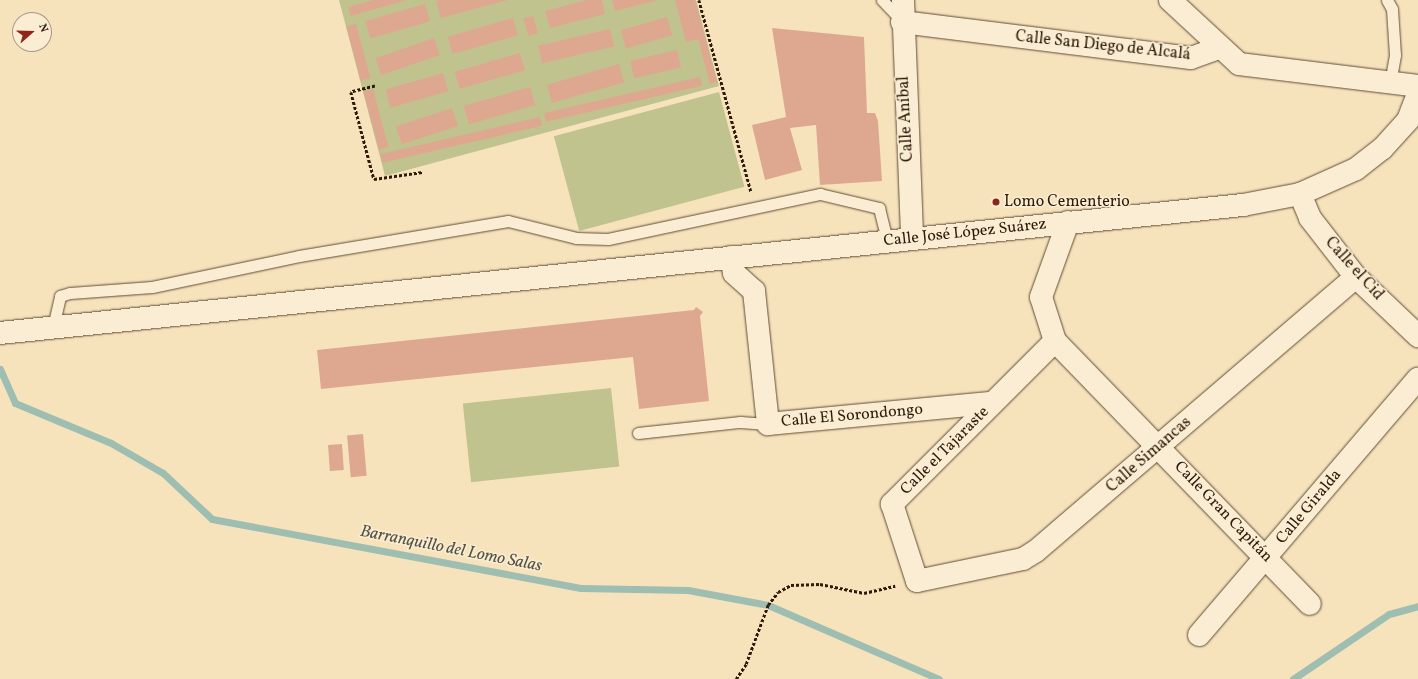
<!DOCTYPE html>
<html>
<head>
<meta charset="utf-8">
<style>
	body { margin:0 }
	#map { position:relative; width:1418px; height:679px; overflow:hidden; background:#f7e3bb; font-family:Vollkorn,serif }
	div>[style] { position:absolute }
	.green>* { inset:0; background:#c0c38e; transform-origin:0 0 }
	.stream>* { height:7px; margin:-3.5px; padding:0 3.5px; transform-origin:3.5px; border-radius:3.5px; background:#9dbeb1 }
	.building>* { inset:0; background:#dea890; transform-origin:0 0 }
	.path>* { height:2.5px; margin-top:-1.25px; transform-origin:0; background:repeating-linear-gradient(90deg,#2d1a09 0 3px,transparent 0 5px) }
	.roads { filter:drop-shadow(0 0 1px #604c36) drop-shadow(0 0 1px #604c36) }
	.lane>* { height:11px; margin:-5.5px; padding:0 5.5px; transform-origin:5.5px; border-radius:5.5px; background:#faedd3 }
	.street>* { height:22px; margin:-11px; padding:0 11px; transform-origin:11px; border-radius:11px; background:#faedd3 }
	.secondary>* { height:22px; margin:-11px; padding:0 11px; transform-origin:11px; border-radius:11px; background:#faedd3 }
	.dots>* { width:11px; height:11px; translate:-50% -50%; box-sizing:border-box; border:2px solid #faedd3; border-radius:50% }
	span { translate:-50% -50%; white-space:nowrap; text-align:center; line-height:1.15; -webkit-text-stroke:3px #faedd3; paint-order:stroke }
	.street-label { font-size:16px; color:#2d1a09 }
	.poi-label { font-size:16px; color:#2d1a09 }
	.left { translate:0 -50%; text-align:left }
	.water-label { font-size:17px; color:#545344; font-style:italic }
	.north { position:absolute; left:12px; top:12px; width:40px; height:40px; box-sizing:border-box; background:#faedd3; border:1px solid #a89982; border-radius:50%; rotate:70deg; font-size:11px; font-weight:700; line-height:16px; text-align:center; color:#2d1a09 }
	.north::after { content:''; display:block; margin:auto; width:14px; height:18px; background:#8f2418; clip-path:polygon(50% 0,100% 100%,50% 72%,0 100%) }
</style>
</head>
<body>
<div id="map">
	<div class="green">
		<i style="clip-path:polygon(339px 0,696px 0,719px 86px,385px 176px)"></i>
		<i style="left:719px;top:92px;width:98px;height:171px;rotate:75deg"></i>
		<i style="left:611px;top:388px;width:79px;height:149px;rotate:84deg"></i>
	</div>
	<div class="stream">
		<i style="left:0;top:369px;width:37px;rotate:66deg"></i>
		<i style="left:15px;top:403px;width:104px;rotate:22.6deg"></i>
		<i style="left:111px;top:443px;width:60px;rotate:30deg"></i>
		<i style="left:163px;top:473px;width:67px;rotate:43.2deg"></i>
		<i style="left:212px;top:519px;width:375px;rotate:10.6deg"></i>
		<i style="left:581px;top:588px;width:107px;rotate:1.1deg"></i>
		<i style="left:688px;top:590px;width:81px;rotate:10.6deg"></i>
		<i style="left:768px;top:605px;width:186px;rotate:23.4deg"></i>
		<i style="left:1293px;top:679px;width:116px;rotate:-34.1deg"></i>
		<i style="left:1389px;top:614px;width:30px;rotate:-15deg"></i>
	</div>
	<div class="building">
		<i style="clip-path:polygon(374px 0,407px 0,351px 16px,348px 7px)"></i>
		<i style="clip-path:polygon(508px 0,441px 18px,436px 1px,440px 0)"></i>
		<i style="clip-path:polygon(586px 0,602px 0,605px 14px,550px 28px,545px 11px)"></i>
		<i style="clip-path:polygon(612px 0,655px 0,655px 1px,615px 11px)"></i>
		<i style="clip-path:polygon(675px 0,695px 0,717px 82px,710px 84px,698px 39px,686px 42px)"></i>
		<i style="left:425px;top:4px;width:18px;height:62px;rotate:74deg"></i>
		<i style="left:533px;top:16px;width:18px;height:10px;rotate:74deg"></i>
		<i style="left:667px;top:17px;width:19px;height:48px;rotate:74deg"></i>
		<i style="left:513px;top:18px;width:18px;height:68px;rotate:74deg"></i>
		<i style="left:356px;top:24px;width:56px;height:10px;rotate:75deg"></i>
		<i style="clip-path:polygon(772px 28px,864px 37px,867px 113px,875px 113px,878px 121px,882px 181px,820px 185px,816px 125px,790px 128px,802px 170px,765px 180px,752px 125px,786px 117px)"></i>
		<i style="left:610px;top:29px;width:18px;height:74px;rotate:77deg"></i>
		<i style="left:434px;top:38px;width:18px;height:62px;rotate:71deg"></i>
		<i style="left:677px;top:50px;width:18px;height:48px;rotate:77deg"></i>
		<i style="left:520px;top:53px;width:18px;height:68px;rotate:74deg"></i>
		<i style="left:619px;top:64px;width:19px;height:75px;rotate:74deg"></i>
		<i style="left:443px;top:73px;width:19px;height:60px;rotate:74deg"></i>
		<i style="left:700px;top:77px;width:9px;height:160px;rotate:77deg"></i>
		<i style="left:530px;top:87px;width:19px;height:69px;rotate:74deg"></i>
		<i style="left:373px;top:89px;width:60px;height:10px;rotate:75deg"></i>
		<i style="left:452px;top:108px;width:19px;height:59px;rotate:72deg"></i>
		<i style="left:540px;top:117px;width:9px;height:164px;rotate:77deg"></i>
		<i style="clip-path:polygon(696px 307px,703px 312px,700px 316px,709px 401px,639px 409px,633px 357px,321px 389px,317px 350px,694px 310px)"></i>
		<i style="left:363px;top:434px;width:42px;height:16px;rotate:85deg"></i>
		<i style="left:342px;top:444px;width:26px;height:14px;rotate:86deg"></i>
	</div>
	<div class="path">
		<i style="left:699px;top:0;width:199px;rotate:74.8deg"></i>
		<i style="left:375px;top:86px;width:25px;rotate:166deg"></i>
		<i style="left:351px;top:92px;width:90px;rotate:75.2deg"></i>
		<i style="left:374px;top:179px;width:49px;rotate:-8.3deg"></i>
		<i style="left:736px;top:679px;width:18px;rotate:-56deg"></i>
		<i style="left:746px;top:664px;width:63px;rotate:-69.6deg"></i>
		<i style="left:768px;top:605px;width:16px;rotate:-52deg"></i>
		<i style="left:778px;top:592px;width:15px;rotate:-28deg"></i>
		<i style="left:791px;top:585px;width:29px;rotate:-2deg"></i>
		<i style="left:820px;top:584px;width:45px;rotate:11.6deg"></i>
		<i style="left:864px;top:593px;width:32px;rotate:-13deg"></i>
	</div>
	<div class="roads">
		<div class="lane">
			<i style="left:882px;top:0;width:29px;rotate:46deg"></i>
			<i style="left:1387px;top:0;width:10px;rotate:61deg"></i>
			<i style="left:1392px;top:9px;width:46px;rotate:86.3deg"></i>
			<i style="left:1395px;top:55px;width:28px;rotate:100deg"></i>
			<i style="left:53px;top:327px;width:32px;rotate:-77deg"></i>
			<i style="left:60px;top:296px;width:10px;rotate:-17deg"></i>
			<i style="left:70px;top:293px;width:82px;rotate:-4.2deg"></i>
			<i style="left:152px;top:287px;width:150px;rotate:-11.9deg"></i>
			<i style="left:299px;top:256px;width:212px;rotate:-9.5deg"></i>
			<i style="left:508px;top:221px;width:70px;rotate:14deg"></i>
			<i style="left:576px;top:238px;width:32px;rotate:2deg"></i>
			<i style="left:608px;top:239px;width:217px;rotate:-12deg"></i>
			<i style="left:820px;top:194px;width:61px;rotate:13.3deg"></i>
			<i style="left:879px;top:208px;width:34px;rotate:76deg"></i>
			<i style="left:638px;top:433px;width:103px;rotate:-6.2deg"></i>
			<i style="left:740px;top:422px;width:28px;rotate:4deg"></i>
		</div>
		<div class="street">
			<i style="left:903px;top:0;width:239px;rotate:87.8deg"></i>
			<i style="left:1170px;top:0;width:94px;rotate:42.8deg"></i>
			<i style="left:1239px;top:64px;width:180px;rotate:7deg"></i>
			<i style="left:902px;top:22px;width:291px;rotate:7.1deg"></i>
			<i style="left:1191px;top:58px;width:29px;rotate:-20deg"></i>
			<i style="left:1300px;top:194px;width:26px;rotate:67deg"></i>
			<i style="left:1310px;top:218px;width:75px;rotate:52.1deg"></i>
			<i style="left:1356px;top:277px;width:86px;rotate:43.6deg"></i>
			<i style="left:1068px;top:222px;width:80px;rotate:109.8deg"></i>
			<i style="left:1041px;top:297px;width:46px;rotate:72.3deg"></i>
			<i style="left:1055px;top:341px;width:366px;rotate:45.9deg"></i>
			<i style="left:731px;top:257px;width:16px;rotate:79deg"></i>
			<i style="left:734px;top:273px;width:27px;rotate:42deg"></i>
			<i style="left:754px;top:291px;width:134px;rotate:84deg"></i>
			<i style="left:768px;top:424px;width:225px;rotate:-5.4deg"></i>
			<i style="left:1055px;top:341px;width:231px;rotate:135deg"></i>
			<i style="left:892px;top:504px;width:81px;rotate:72deg"></i>
			<i style="left:917px;top:581px;width:108px;rotate:-11.7deg"></i>
			<i style="left:1023px;top:559px;width:15px;rotate:-32deg"></i>
			<i style="left:1036px;top:551px;width:421px;rotate:-40.6deg"></i>
			<i style="left:1199px;top:635px;width:337px;rotate:-49.5deg"></i>
		</div>
		<div class="secondary">
			<i style="left:0;top:333px;width:1250px;rotate:-5.88deg"></i>
			<i style="left:1243px;top:205px;width:58px;rotate:-10.9deg"></i>
			<i style="left:1300px;top:194px;width:61px;rotate:-24.1deg"></i>
			<i style="left:1356px;top:169px;width:33px;rotate:-38deg"></i>
			<i style="left:1382px;top:149px;width:39px;rotate:-48deg"></i>
			<i style="left:1408px;top:120px;width:28px;rotate:-69deg"></i>
		</div>
	</div>
	<div class="dots">
		<i style="left:996px;top:202px;background:#8f2418"></i>
	</div>
	<div class="street-label">
		<span style="left:1103px;top:46px;rotate:6deg">Calle San Diego de Alcalá</span>
		<span style="left:906px;top:119px;rotate:-93deg">Calle Aníbal</span>
		<span style="left:965px;top:233px;rotate:-6deg">Calle José López Suárez</span>
		<span style="left:1354px;top:269px;rotate:48deg">Calle el Cid</span>
		<span style="left:852px;top:416px;rotate:-5deg">Calle El Sorondongo</span>
		<span style="left:945px;top:451px;rotate:-45deg">Calle el Tajaraste</span>
		<span style="left:1149px;top:455px;rotate:-41deg">Calle Simancas</span>
		<span style="left:1309px;top:507px;rotate:-50deg">Calle Giralda</span>
		<span style="left:1223px;top:512px;rotate:46deg">Calle Gran Capitán</span>
	</div>
	<div class="poi-label">
		<span class="left" style="left:1004px;top:202px">Lomo Cementerio</span>
	</div>
	<div class="water-label">
		<span style="left:451px;top:549px;rotate:11deg">Barranquillo del Lomo Salas</span>
	</div>
	<div class="north">N</div>
</div>
</body>
</html>
